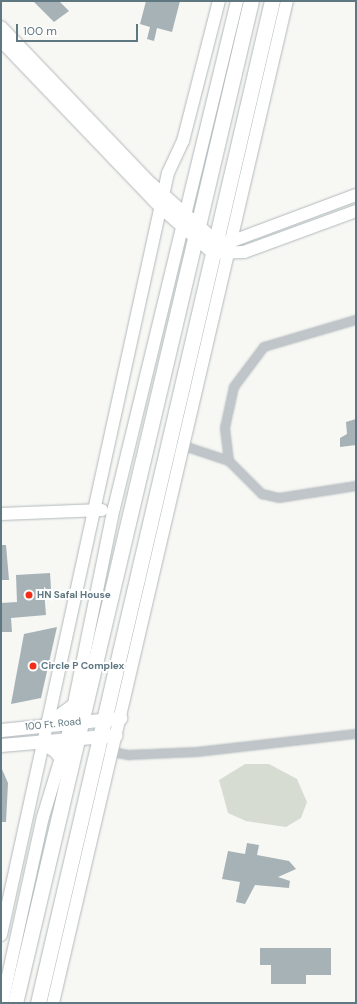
<!DOCTYPE html>
<html>
<head>
<meta charset="utf-8">
<style>
	body { margin:0 }
	#map { position:relative; width:357px; height:1004px; overflow:hidden; background:#f7f7f3; font-family:"DM Sans",sans-serif }
	div>[style] { position:absolute }
	.green>* { inset:0; background:#d7dcd2 }
	.building>* { inset:0; background:#a6b2b6 }
	.roads { filter:drop-shadow(0 0 1px #b1b9bd) drop-shadow(0 0 1px #b1b9bd) }
	.street>* { height:8px; margin:-4px; padding:0 4px; transform-origin:4px; border-radius:4px; background:#bfc5c8 }
	.secondary>* { height:12px; margin:-6px; padding:0 6px; transform-origin:6px; border-radius:6px; background:#fff }
	.primary>* { height:13px; margin:-6.5px; padding:0 6.5px; transform-origin:6.5px; border-radius:6.5px; background:#fff }
	.highway>* { height:15px; margin:-7.5px; padding:0 7.5px; transform-origin:7.5px; border-radius:7.5px; background:#fff }
	.dots>* { width:11px; height:11px; translate:-50% -50%; box-sizing:border-box; border:2px solid #fff; border-radius:50% }
	span { translate:-50% -50%; white-space:nowrap; text-align:center; line-height:1.15; -webkit-text-stroke:4px #fff; paint-order:stroke }
	.poi-label { font-size:10px; color:#5f7781; font-weight:700 }
	.left { translate:0 -50%; text-align:left }
	.street-label { font-size:10px; color:#5f7781 }
	.frame { position:absolute; inset:0; border:2px solid #5f7781; pointer-events:none }
	.scale { position:absolute; left:16px; top:24px; width:122px; height:18px; box-sizing:border-box; border:2px solid #5f7781; border-top:0; padding-left:5px; font-size:12px; line-height:14px; white-space:nowrap; color:#5f7781; -webkit-text-stroke:3px #fff; paint-order:stroke }
</style>
</head>
<body>
<div id="map">
	<div class="green">
		<i style="clip-path:polygon(245px 764px,269px 764px,297px 779px,307px 802px,301px 818px,286px 827px,246px 821px,228px 813px,219px 780px)"></i>
	</div>
	<div class="building">
		<i style="clip-path:polygon(33px 1px,59px 1px,69px 11px,54px 22px)"></i>
		<i style="clip-path:polygon(146px 1px,180px 1px,172px 32px,157px 28px,154px 41px,147px 39px,150px 27px,140px 24px)"></i>
		<i style="clip-path:polygon(356px 419px,356px 445px,340px 447px,340px 438px,347px 434px,346px 422px)"></i>
		<i style="clip-path:polygon(1px 545px,6px 545px,9px 580px,1px 580px)"></i>
		<i style="clip-path:polygon(50px 573px,51px 589px,44px 590px,46px 615px,11px 618px,12px 632px,1px 632px,1px 603px,17px 602px,16px 575px)"></i>
		<i style="clip-path:polygon(57px 627px,41px 698px,11px 704px,24px 634px)"></i>
		<i style="clip-path:polygon(1px 767px,8px 783px,6px 822px,1px 822px)"></i>
		<i style="clip-path:polygon(247px 843px,259px 845px,257px 855px,289px 861px,296px 869px,278px 877px,290px 881px,289px 888px,255px 885px,245px 904px,236px 902px,240px 882px,222px 879px,228px 851px,245px 854px)"></i>
		<i style="clip-path:polygon(260px 948px,331px 948px,331px 975px,306px 975px,306px 984px,271px 984px,271px 965px,260px 965px)"></i>
	</div>
	<div class="roads">
		<div class="street">
			<i style="left:167px;top:455px;width:19px;rotate:-28deg"></i>
			<i style="left:184px;top:446px;width:47px;rotate:18.4deg"></i>
			<i style="left:229px;top:461px;width:47px;rotate:45deg"></i>
			<i style="left:262px;top:494px;width:17px;rotate:13deg"></i>
			<i style="left:279px;top:498px;width:78px;rotate:-8.9deg"></i>
			<i style="left:229px;top:461px;width:33px;rotate:-97deg"></i>
			<i style="left:225px;top:428px;width:42px;rotate:-77.6deg"></i>
			<i style="left:234px;top:387px;width:50px;rotate:-53.1deg"></i>
			<i style="left:264px;top:347px;width:96px;rotate:-16.4deg"></i>
			<i style="left:97px;top:749px;width:33px;rotate:11deg"></i>
			<i style="left:129px;top:755px;width:68px;rotate:-2.5deg"></i>
			<i style="left:197px;top:752px;width:160px;rotate:-6.5deg"></i>
		</div>
		<div class="secondary">
			<i style="left:1px;top:27px;width:211px;rotate:46.3deg"></i>
			<i style="left:147px;top:180px;width:92px;rotate:41.5deg"></i>
			<i style="left:216px;top:241px;width:14px;rotate:4deg"></i>
			<i style="left:230px;top:242px;width:134px;rotate:-20.5deg"></i>
			<i style="left:1px;top:41px;width:231px;rotate:46.2deg"></i>
			<i style="left:161px;top:208px;width:69px;rotate:40.9deg"></i>
			<i style="left:213px;top:253px;width:31px;rotate:-2deg"></i>
			<i style="left:244px;top:252px;width:119px;rotate:-20.1deg"></i>
			<i style="left:1px;top:514px;width:101px;rotate:-2.3deg"></i>
			<i style="left:1px;top:935px;width:780px;rotate:-77.64deg"></i>
			<i style="left:168px;top:173px;width:35px;rotate:-65deg"></i>
			<i style="left:183px;top:141px;width:145px;rotate:-75.6deg"></i>
			<i style="left:2px;top:1003px;width:190px;rotate:-77.6deg"></i>
			<i style="left:43px;top:817px;width:83px;rotate:-73.1deg"></i>
			<i style="left:67px;top:738px;width:235px;rotate:-78.5deg"></i>
			<i style="left:114px;top:508px;width:522px;rotate:-76.36deg"></i>
			<i style="left:53px;top:1003px;width:1029px;rotate:-76.86deg"></i>
		</div>
		<div class="primary">
			<i style="left:1px;top:730px;width:120px;rotate:-5.8deg"></i>
			<i style="left:1px;top:745px;width:115px;rotate:-5deg"></i>
		</div>
		<div class="highway">
			<i style="left:47px;top:725px;width:49px;rotate:-35.9deg"></i>
			<i style="left:43px;top:742px;width:15px;rotate:32deg"></i>
			<i style="left:56px;top:750px;width:24px;rotate:55deg"></i>
			<i style="left:15px;top:1003px;width:1029px;rotate:-76.75deg"></i>
			<i style="left:38px;top:1003px;width:1029px;rotate:-76.86deg"></i>
		</div>
	</div>
	<div class="dots">
		<i style="left:29px;top:595px;background:#f32d17"></i>
		<i style="left:33px;top:666px;background:#f32d17"></i>
	</div>
	<div class="poi-label">
		<span class="left" style="left:37px;top:595px">HN Safal House</span>
		<span class="left" style="left:41px;top:666px">Circle P Complex</span>
	</div>
	<div class="street-label">
		<span style="left:53px;top:724px;rotate:-6deg">100 Ft. Road</span>
	</div>
	<div class="frame"></div>
	<div class="scale">100 m</div>
</div>
</body>
</html>
